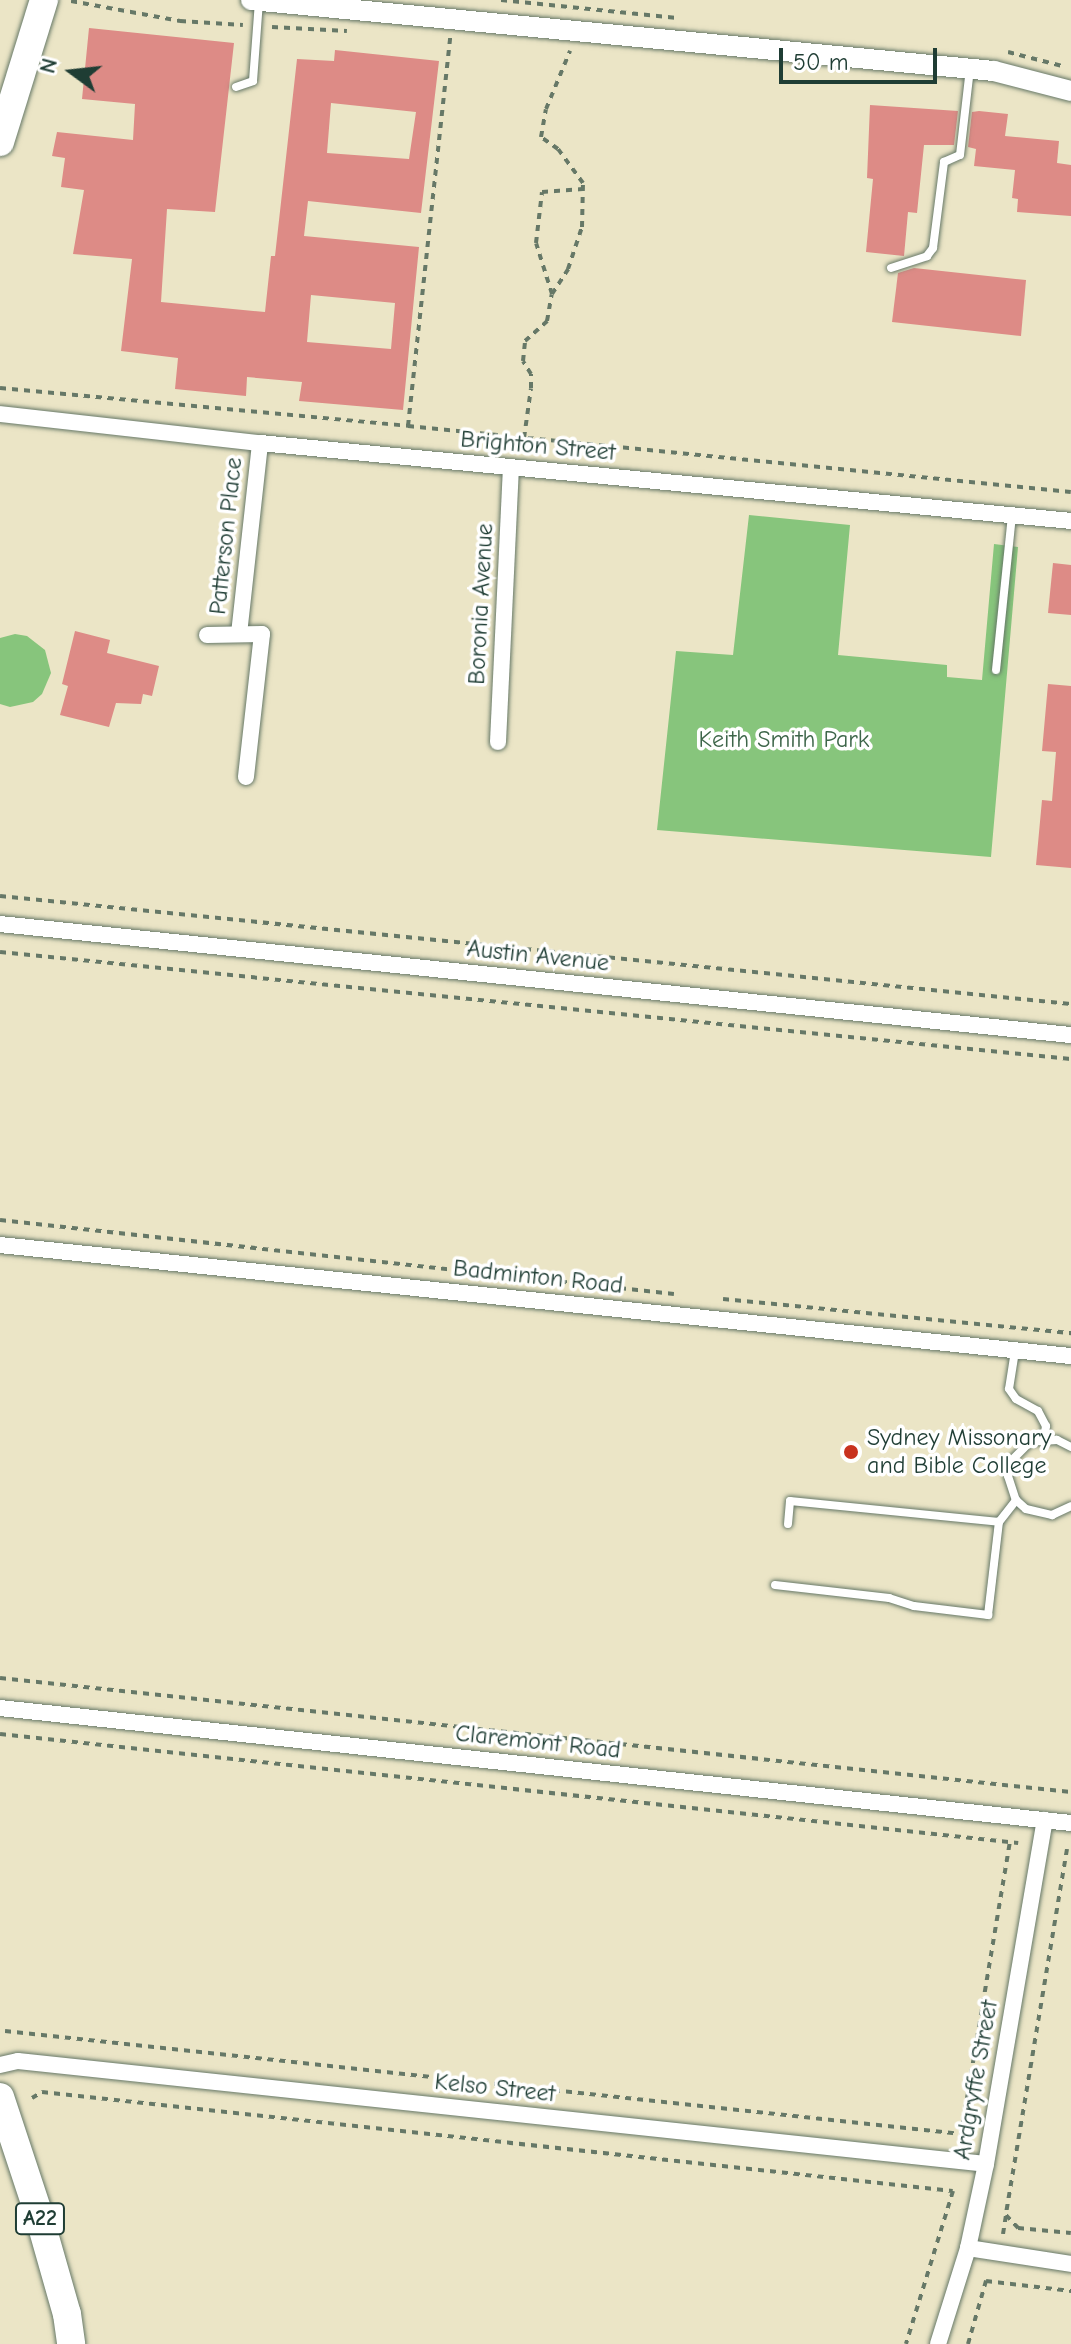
<!DOCTYPE html>
<html>
<head>
<meta charset="utf-8">
<style>
	body { margin:0 }
	#map { position:relative; width:1071px; height:2344px; overflow:hidden; background:#ebe5c6; font-family:"Comic Neue",sans-serif }
	div>[style] { position:absolute }
	.green>* { inset:0; background:#87c57c }
	.building>* { inset:0; background:#dd8b86 }
	.path>* { height:4px; margin-top:-2px; transform-origin:0; background:repeating-linear-gradient(90deg,#667867 0 6px,transparent 0 12px) }
	.roads { filter:drop-shadow(0 0 2px #667867) drop-shadow(0 0 2px #667867) }
	.service>* { height:8px; margin:-4px; padding:0 4px; transform-origin:4px; border-radius:4px; background:#fff }
	.minor>* { height:16px; margin:-8px; padding:0 8px; transform-origin:8px; border-radius:8px; background:#fff }
	.tertiary>* { height:20px; margin:-10px; padding:0 10px; transform-origin:10px; border-radius:10px; background:#fff }
	.trunk>* { height:28px; margin:-14px; padding:0 14px; transform-origin:14px; border-radius:14px; background:#fff }
	.dots>* { width:22px; height:22px; translate:-50% -50%; box-sizing:border-box; border:4px solid #fff; border-radius:50% }
	span { translate:-50% -50%; white-space:nowrap; text-align:center; line-height:1.15; -webkit-text-stroke:7px #fff; paint-order:stroke }
	.shield-label span { padding:2px 6px; background:#fff; border:2px solid; border-radius:6px; -webkit-text-stroke-width:0 }
	.shield-label { font-size:22px; color:#1f3d34; font-weight:700 }
	.street-label { font-size:24px; color:#1f3d34 }
	.park-label { font-size:24px; color:#3e664a }
	.poi-label { font-size:24px; color:#1f3d34 }
	.left { translate:0 -50%; text-align:left }
	.north { position:absolute; left:32px; top:32px; width:80px; height:80px; -webkit-text-stroke:6px #fff; paint-order:stroke; rotate:285deg; font-size:22px; font-weight:700; line-height:32px; text-align:center; color:#1f3d34 }
	.north::after { content:''; display:block; margin:auto; width:28px; height:36px; background:#1f3d34; clip-path:polygon(50% 0,100% 100%,50% 72%,0 100%) }
	.scale { position:absolute; left:779px; top:48px; width:158px; height:36px; box-sizing:border-box; border:4px solid #1f3d34; border-top:0; padding-left:10px; font-size:24px; line-height:28px; white-space:nowrap; color:#1f3d34; -webkit-text-stroke:6px #fff; paint-order:stroke }
</style>
</head>
<body>
<div id="map">
	<div class="green">
		<i style="clip-path:polygon(749px 515px,850px 525px,838px 655px,947px 665px,947px 677px,982px 680px,994px 544px,1018px 547px,991px 857px,657px 830px,676px 651px,733px 655px)"></i>
		<i style="clip-path:polygon(15px 634px,27px 636px,45px 650px,51px 673px,42px 694px,33px 702px,10px 707px,0 704px,0 638px)"></i>
	</div>
	<div class="building">
		<i style="clip-path:polygon(evenodd,89px 28px,234px 43px,215px 212px,167px 209px,161px 302px,265px 312px,271px 256px,275px 256px,297px 59px,334px 61px,335px 50px,439px 61px,421px 213px,308px 201px,304px 236px,419px 247px,403px 410px,299px 401px,302px 382px,247px 377px,246px 396px,175px 389px,178px 358px,121px 351px,132px 259px,73px 254px,84px 190px,61px 187px,65px 158px,52px 156px,57px 132px,133px 140px,135px 104px,82px 99px,89px 28px,331px 103px,416px 112px,409px 159px,327px 153px,331px 103px,89px 28px,311px 295px,395px 303px,391px 349px,307px 342px,311px 295px)"></i>
		<i style="clip-path:polygon(870px 105px,958px 111px,954px 145px,924px 145px,917px 213px,908px 212px,904px 256px,866px 252px,873px 179px,867px 178px)"></i>
		<i style="clip-path:polygon(979px 111px,1008px 114px,1005px 136px,1059px 141px,1057px 163px,1071px 165px,1071px 216px,1017px 212px,1018px 199px,1012px 198px,1015px 170px,974px 166px,976px 149px,968px 147px,972px 112px)"></i>
		<i style="clip-path:polygon(914px 268px,1026px 280px,1021px 336px,892px 322px,898px 273px)"></i>
		<i style="clip-path:polygon(1053px 563px,1071px 565px,1071px 615px,1048px 613px)"></i>
		<i style="clip-path:polygon(75px 631px,110px 640px,107px 653px,159px 666px,152px 696px,143px 694px,141px 704px,116px 703px,109px 727px,60px 715px,68px 686px,62px 684px)"></i>
		<i style="clip-path:polygon(1048px 684px,1071px 686px,1071px 868px,1036px 865px,1042px 800px,1052px 801px,1056px 752px,1042px 751px)"></i>
	</div>
	<div class="path">
		<i style="left:501px;top:0;width:177px;rotate:5.8deg"></i>
		<i style="left:71px;top:1px;width:111px;rotate:10.4deg"></i>
		<i style="left:180px;top:21px;width:63px;rotate:3.6deg"></i>
		<i style="left:272px;top:27px;width:75px;rotate:3.1deg"></i>
		<i style="left:1008px;top:52px;width:56px;rotate:14.5deg"></i>
		<i style="left:552px;top:294px;width:53px;rotate:-107.4deg"></i>
		<i style="left:536px;top:243px;width:51px;rotate:-83.3deg"></i>
		<i style="left:542px;top:192px;width:41px;rotate:-4.2deg"></i>
		<i style="left:0;top:388px;width:410px;rotate:5.3deg"></i>
		<i style="left:408px;top:426px;width:391px;rotate:-83.8deg"></i>
		<i style="left:408px;top:426px;width:666px;rotate:5.68deg"></i>
		<i style="left:524px;top:438px;width:50px;rotate:-82deg"></i>
		<i style="left:531px;top:388px;width:14px;rotate:-90deg"></i>
		<i style="left:531px;top:374px;width:15px;rotate:-122deg"></i>
		<i style="left:523px;top:361px;width:20px;rotate:-84deg"></i>
		<i style="left:525px;top:341px;width:30px;rotate:-42deg"></i>
		<i style="left:547px;top:321px;width:27px;rotate:-80deg"></i>
		<i style="left:552px;top:294px;width:30px;rotate:-57deg"></i>
		<i style="left:568px;top:269px;width:44px;rotate:-71.6deg"></i>
		<i style="left:582px;top:227px;width:44px;rotate:-88.7deg"></i>
		<i style="left:583px;top:183px;width:42px;rotate:-126.3deg"></i>
		<i style="left:558px;top:149px;width:21px;rotate:-145deg"></i>
		<i style="left:541px;top:137px;width:28px;rotate:-80deg"></i>
		<i style="left:546px;top:109px;width:63px;rotate:-67.5deg"></i>
		<i style="left:0;top:896px;width:1076px;rotate:5.76deg"></i>
		<i style="left:0;top:952px;width:1076px;rotate:5.71deg"></i>
		<i style="left:0;top:1220px;width:678px;rotate:6.27deg"></i>
		<i style="left:723px;top:1299px;width:350px;rotate:5.6deg"></i>
		<i style="left:0;top:1678px;width:1077px;rotate:6.08deg"></i>
		<i style="left:0;top:1734px;width:1024px;rotate:6.11deg"></i>
		<i style="left:1067px;top:1849px;width:371px;rotate:99.5deg"></i>
		<i style="left:1006px;top:2215px;width:18px;rotate:47deg"></i>
		<i style="left:1018px;top:2228px;width:53px;rotate:5.4deg"></i>
		<i style="left:5px;top:2031px;width:962px;rotate:6.15deg"></i>
		<i style="left:961px;top:2134px;width:296px;rotate:-80.5deg"></i>
		<i style="left:32px;top:2098px;width:12px;rotate:-31deg"></i>
		<i style="left:42px;top:2092px;width:916px;rotate:6.2deg"></i>
		<i style="left:953px;top:2191px;width:160px;rotate:107.1deg"></i>
		<i style="left:1003px;top:2234px;width:19px;rotate:-81deg"></i>
		<i style="left:968px;top:2344px;width:66px;rotate:-74.1deg"></i>
		<i style="left:986px;top:2281px;width:86px;rotate:6.7deg"></i>
	</div>
	<div class="roads">
		<div class="service">
			<i style="left:236px;top:87px;width:18px;rotate:-19deg"></i>
			<i style="left:253px;top:81px;width:79px;rotate:-85.7deg"></i>
			<i style="left:891px;top:268px;width:38px;rotate:-18deg"></i>
			<i style="left:927px;top:256px;width:10px;rotate:-53deg"></i>
			<i style="left:933px;top:248px;width:87px;rotate:-82.7deg"></i>
			<i style="left:944px;top:162px;width:17px;rotate:-24deg"></i>
			<i style="left:960px;top:155px;width:87px;rotate:-83.4deg"></i>
			<i style="left:996px;top:670px;width:156px;rotate:-84.1deg"></i>
			<i style="left:1015px;top:1351px;width:38px;rotate:99deg"></i>
			<i style="left:1009px;top:1389px;width:12px;rotate:55deg"></i>
			<i style="left:1016px;top:1399px;width:25px;rotate:29deg"></i>
			<i style="left:1038px;top:1411px;width:17px;rotate:62deg"></i>
			<i style="left:1046px;top:1426px;width:12px;rotate:99deg"></i>
			<i style="left:1071px;top:1447px;width:16px;rotate:-153deg"></i>
			<i style="left:1057px;top:1440px;width:27px;rotate:176deg"></i>
			<i style="left:1030px;top:1442px;width:27px;rotate:135deg"></i>
			<i style="left:1011px;top:1461px;width:15px;rotate:101deg"></i>
			<i style="left:1008px;top:1476px;width:25px;rotate:72deg"></i>
			<i style="left:1016px;top:1500px;width:13px;rotate:42deg"></i>
			<i style="left:1026px;top:1509px;width:27px;rotate:13deg"></i>
			<i style="left:1052px;top:1515px;width:21px;rotate:-25deg"></i>
			<i style="left:788px;top:1524px;width:23px;rotate:-85deg"></i>
			<i style="left:790px;top:1501px;width:210px;rotate:5.7deg"></i>
			<i style="left:999px;top:1522px;width:28px;rotate:-52deg"></i>
			<i style="left:775px;top:1585px;width:115px;rotate:6.5deg"></i>
			<i style="left:889px;top:1598px;width:26px;rotate:18deg"></i>
			<i style="left:914px;top:1606px;width:75px;rotate:6.9deg"></i>
			<i style="left:988px;top:1615px;width:94px;rotate:-83.3deg"></i>
		</div>
		<div class="minor">
			<i style="left:0;top:414px;width:262px;rotate:6.4deg"></i>
			<i style="left:260px;top:443px;width:815px;rotate:5.49deg"></i>
			<i style="left:239px;top:634px;width:192px;rotate:-83.7deg"></i>
			<i style="left:207px;top:635px;width:55px;rotate:-1deg"></i>
			<i style="left:262px;top:634px;width:144px;rotate:96.4deg"></i>
			<i style="left:498px;top:742px;width:274px;rotate:-87.3deg"></i>
			<i style="left:0;top:924px;width:1077px;rotate:5.92deg"></i>
			<i style="left:0;top:1245px;width:1077px;rotate:5.92deg"></i>
			<i style="left:0;top:1708px;width:1077px;rotate:6.13deg"></i>
			<i style="left:0;top:2065px;width:18px;rotate:-13deg"></i>
			<i style="left:18px;top:2061px;width:973px;rotate:6.07deg"></i>
			<i style="left:968px;top:2248px;width:104px;rotate:8.8deg"></i>
			<i style="left:938px;top:2344px;width:101px;rotate:-72.6deg"></i>
			<i style="left:968px;top:2248px;width:86px;rotate:-77.9deg"></i>
			<i style="left:986px;top:2164px;width:349px;rotate:-80.3deg"></i>
		</div>
		<div class="tertiary">
			<i style="left:251px;top:0;width:746px;rotate:5.46deg"></i>
			<i style="left:994px;top:71px;width:80px;rotate:14.6deg"></i>
		</div>
		<div class="trunk">
			<i style="left:0;top:142px;width:149px;rotate:-72.8deg"></i>
			<i style="left:0;top:2097px;width:118px;rotate:71.7deg"></i>
			<i style="left:37px;top:2209px;width:109px;rotate:74.1deg"></i>
			<i style="left:67px;top:2314px;width:30px;rotate:82deg"></i>
		</div>
	</div>
	<div class="dots">
		<i style="left:851px;top:1452px;background:#c8321e"></i>
	</div>
	<div class="shield-label">
		<span style="left:40px;top:2219px">A22</span>
	</div>
	<div class="street-label">
		<span style="left:538px;top:446px;rotate:5deg">Brighton Street</span>
		<span style="left:226px;top:536px;rotate:-84deg">Patterson Place</span>
		<span style="left:481px;top:604px;rotate:-87deg">Boronia Avenue</span>
		<span style="left:538px;top:956px;rotate:6deg">Austin Avenue</span>
		<span style="left:538px;top:1277px;rotate:6deg">Badminton Road</span>
		<span style="left:538px;top:1742px;rotate:6deg">Claremont Road</span>
		<span style="left:976px;top:2080px;rotate:-80deg">Ardgryffe Street</span>
		<span style="left:495px;top:2088px;rotate:6deg">Kelso Street</span>
	</div>
	<div class="park-label">
		<span style="left:784px;top:740px">Keith Smith Park</span>
	</div>
	<div class="poi-label">
		<span class="left" style="left:867px;top:1452px">Sydney Missonary<br>and Bible College</span>
	</div>
	<div class="north">N</div>
	<div class="scale">50 m</div>
</div>
</body>
</html>
